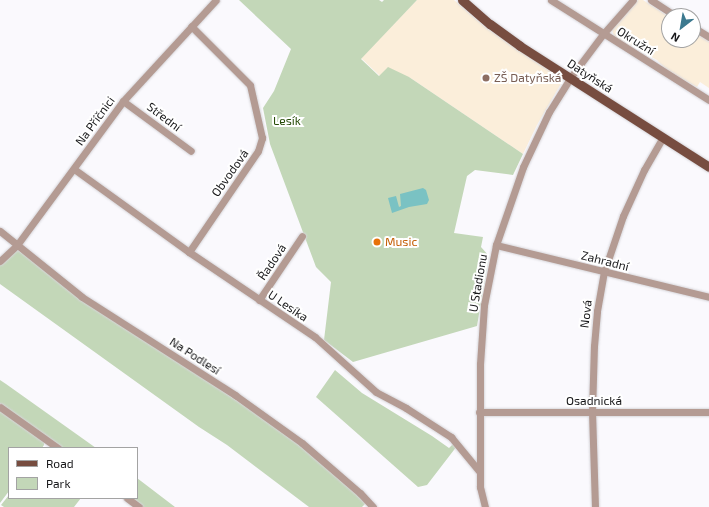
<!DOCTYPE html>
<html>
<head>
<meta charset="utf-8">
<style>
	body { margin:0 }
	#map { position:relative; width:709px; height:507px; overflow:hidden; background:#faf9fd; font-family:"Exo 2",sans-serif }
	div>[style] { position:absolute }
	.education>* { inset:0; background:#fbeeda }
	.green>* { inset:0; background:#c3d7b8 }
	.water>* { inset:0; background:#7ac2c3 }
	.roads { filter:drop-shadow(0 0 1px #d6d5d9) drop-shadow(0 0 1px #d6d5d9) }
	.minor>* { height:7px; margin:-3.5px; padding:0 3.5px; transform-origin:3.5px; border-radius:3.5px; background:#b49b93 }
	.major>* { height:9px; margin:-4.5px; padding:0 4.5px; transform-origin:4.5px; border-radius:4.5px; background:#774d40 }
	.dots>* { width:11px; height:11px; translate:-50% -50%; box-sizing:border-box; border:2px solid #fff; border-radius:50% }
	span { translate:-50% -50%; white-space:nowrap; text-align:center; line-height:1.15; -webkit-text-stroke:4px #fff; paint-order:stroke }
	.street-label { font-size:12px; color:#18181a }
	.education-label { font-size:12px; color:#785e54 }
	.left { translate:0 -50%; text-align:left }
	.park-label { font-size:12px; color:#264b07 }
	.food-label { font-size:12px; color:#c56008 }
	.legend { position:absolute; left:8px; top:447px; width:130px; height:52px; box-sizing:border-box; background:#fff; border:1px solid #a3a3a3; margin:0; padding:5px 7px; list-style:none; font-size:12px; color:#18181a }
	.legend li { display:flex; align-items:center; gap:8px; height:20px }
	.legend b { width:20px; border:1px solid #a3a3a3 }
	.north { position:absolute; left:661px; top:8px; width:40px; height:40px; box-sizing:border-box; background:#fff; border:1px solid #a3a3a3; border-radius:50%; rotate:211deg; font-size:11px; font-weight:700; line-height:16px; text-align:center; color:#18181a }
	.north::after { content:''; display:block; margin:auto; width:14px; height:18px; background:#3c798f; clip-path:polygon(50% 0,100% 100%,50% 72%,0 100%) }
</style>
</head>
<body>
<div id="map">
	<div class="education">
		<i style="clip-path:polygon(417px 0,454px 0,485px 27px,563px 80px,537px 125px,523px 154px,409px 77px,380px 76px,361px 58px)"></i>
		<i style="clip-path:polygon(638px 0,643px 0,669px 17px,669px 40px,693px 40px,693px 32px,709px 42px,709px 88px,700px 82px,697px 87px,668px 71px,657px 60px,614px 36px,612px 30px)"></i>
	</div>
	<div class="green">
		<i style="clip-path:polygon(239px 0,379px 0,382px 2px,384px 0,417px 0,361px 59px,379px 76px,388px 67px,409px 77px,523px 154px,513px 175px,475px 170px,467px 176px,454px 233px,483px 237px,481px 247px,489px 256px,477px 326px,353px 362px,324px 340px,331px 282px,316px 267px,270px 144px,263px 108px,274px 91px,291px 49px)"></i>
		<i style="clip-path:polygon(16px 249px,80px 296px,258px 415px,297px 443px,366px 503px,362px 507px,309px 507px,227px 445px,199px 427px,0 284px,0 265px)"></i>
		<i style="clip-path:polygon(335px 370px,362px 393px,432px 436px,449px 448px,454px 443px,457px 446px,427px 485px,418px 487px,316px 397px)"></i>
		<i style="clip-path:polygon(0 380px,6px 384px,96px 448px,62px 448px,46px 436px,0 403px)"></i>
		<i style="clip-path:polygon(0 410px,44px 440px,44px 445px,42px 448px,9px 448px,9px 491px,0 503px)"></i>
		<i style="clip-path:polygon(137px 478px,175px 507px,143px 507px,131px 498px,137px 498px)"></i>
		<i style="clip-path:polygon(9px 495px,9px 498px,39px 499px,81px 498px,74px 507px,4px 507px,1px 505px)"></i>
	</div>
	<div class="water">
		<i style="clip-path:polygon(423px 188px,426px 190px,429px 200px,427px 204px,409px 207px,392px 213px,388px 198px,396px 196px,399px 207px,401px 206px,400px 194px)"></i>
	</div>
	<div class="roads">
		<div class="minor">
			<i style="left:551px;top:0;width:187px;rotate:32.3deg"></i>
			<i style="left:651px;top:0;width:30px;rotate:33deg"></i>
			<i style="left:693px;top:27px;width:19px;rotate:32deg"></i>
			<i style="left:123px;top:101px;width:84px;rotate:36.3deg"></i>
			<i style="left:74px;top:169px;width:142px;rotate:35.8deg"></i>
			<i style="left:189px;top:252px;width:152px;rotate:34deg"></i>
			<i style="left:315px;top:337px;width:82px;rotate:42deg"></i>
			<i style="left:376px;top:392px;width:34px;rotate:28deg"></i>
			<i style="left:406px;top:408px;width:54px;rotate:32.8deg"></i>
			<i style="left:451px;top:437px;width:45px;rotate:50.4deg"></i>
			<i style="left:0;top:231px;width:105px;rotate:38.8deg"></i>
			<i style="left:82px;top:297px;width:182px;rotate:32.6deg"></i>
			<i style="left:235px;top:395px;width:82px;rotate:35.6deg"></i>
			<i style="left:302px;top:443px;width:77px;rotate:40.8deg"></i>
			<i style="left:360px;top:493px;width:19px;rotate:47deg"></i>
			<i style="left:496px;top:245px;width:219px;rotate:13.7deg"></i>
			<i style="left:189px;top:252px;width:122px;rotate:-55.7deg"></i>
			<i style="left:258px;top:151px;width:14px;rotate:-73deg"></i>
			<i style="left:262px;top:138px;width:54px;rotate:-102.8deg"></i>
			<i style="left:250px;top:85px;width:83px;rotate:-135deg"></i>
			<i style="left:0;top:261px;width:23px;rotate:-43deg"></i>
			<i style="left:17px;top:245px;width:179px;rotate:-53.6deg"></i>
			<i style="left:123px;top:101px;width:137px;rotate:-47.4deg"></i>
			<i style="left:259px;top:300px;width:77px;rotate:-56.1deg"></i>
			<i style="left:0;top:407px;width:71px;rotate:35.3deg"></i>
			<i style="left:479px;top:412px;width:230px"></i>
			<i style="left:127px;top:498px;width:15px;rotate:37deg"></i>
			<i style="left:485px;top:507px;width:21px;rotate:-104deg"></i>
			<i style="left:480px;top:487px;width:123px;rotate:-90deg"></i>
			<i style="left:480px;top:364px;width:59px;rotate:-86.1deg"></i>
			<i style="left:484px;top:305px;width:61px;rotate:-78.7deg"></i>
			<i style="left:496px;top:245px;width:83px;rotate:-70.9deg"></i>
			<i style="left:523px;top:167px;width:61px;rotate:-64.7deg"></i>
			<i style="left:549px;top:112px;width:40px;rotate:-58deg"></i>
			<i style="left:570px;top:78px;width:55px;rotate:-53.1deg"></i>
			<i style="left:603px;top:34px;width:45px;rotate:-48.6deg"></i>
			<i style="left:595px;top:507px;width:95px;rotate:-91.8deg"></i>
			<i style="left:592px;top:412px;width:66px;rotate:-88.3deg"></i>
			<i style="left:594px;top:346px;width:35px;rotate:-85deg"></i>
			<i style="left:597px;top:311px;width:40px;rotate:-80deg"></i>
			<i style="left:604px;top:272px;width:59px;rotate:-71.3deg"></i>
			<i style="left:623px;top:216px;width:51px;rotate:-65.5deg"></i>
			<i style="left:644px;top:170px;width:38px;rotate:-60deg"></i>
		</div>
		<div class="major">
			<i style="left:462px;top:0;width:37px;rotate:41deg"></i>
			<i style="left:490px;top:24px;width:37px;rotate:36deg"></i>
			<i style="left:520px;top:46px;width:224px;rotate:32.6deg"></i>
		</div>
	</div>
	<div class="dots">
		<i style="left:486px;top:78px;background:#8d6e63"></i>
		<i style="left:377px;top:242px;background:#e8710a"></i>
	</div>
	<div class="street-label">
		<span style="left:636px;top:41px;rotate:32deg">Okružní</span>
		<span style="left:590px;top:76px;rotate:33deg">Datyňská</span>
		<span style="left:164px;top:117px;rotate:37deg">Střední</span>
		<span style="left:95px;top:121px;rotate:-54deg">Na Příčnici</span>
		<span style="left:230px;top:173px;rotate:-55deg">Obvodová</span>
		<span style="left:605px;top:261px;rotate:14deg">Zahradní</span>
		<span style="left:272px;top:262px;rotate:-56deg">Řadová</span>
		<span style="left:478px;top:283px;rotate:-80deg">U Stadionu</span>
		<span style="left:288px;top:306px;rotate:34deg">U Lesíka</span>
		<span style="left:586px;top:314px;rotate:-83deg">Nová</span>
		<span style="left:195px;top:356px;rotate:33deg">Na Podlesí</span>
		<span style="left:594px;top:401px">Osadnická</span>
	</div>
	<div class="education-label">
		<span class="left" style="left:494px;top:78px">ZŠ Datyňská</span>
	</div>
	<div class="park-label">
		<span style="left:287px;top:121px">Lesík</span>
	</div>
	<div class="food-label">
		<span class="left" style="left:385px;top:242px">Music</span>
	</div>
	<ul class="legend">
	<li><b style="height:5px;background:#774d40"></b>Road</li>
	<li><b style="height:11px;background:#c3d7b8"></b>Park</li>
	</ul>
	<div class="north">N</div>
</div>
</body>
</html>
